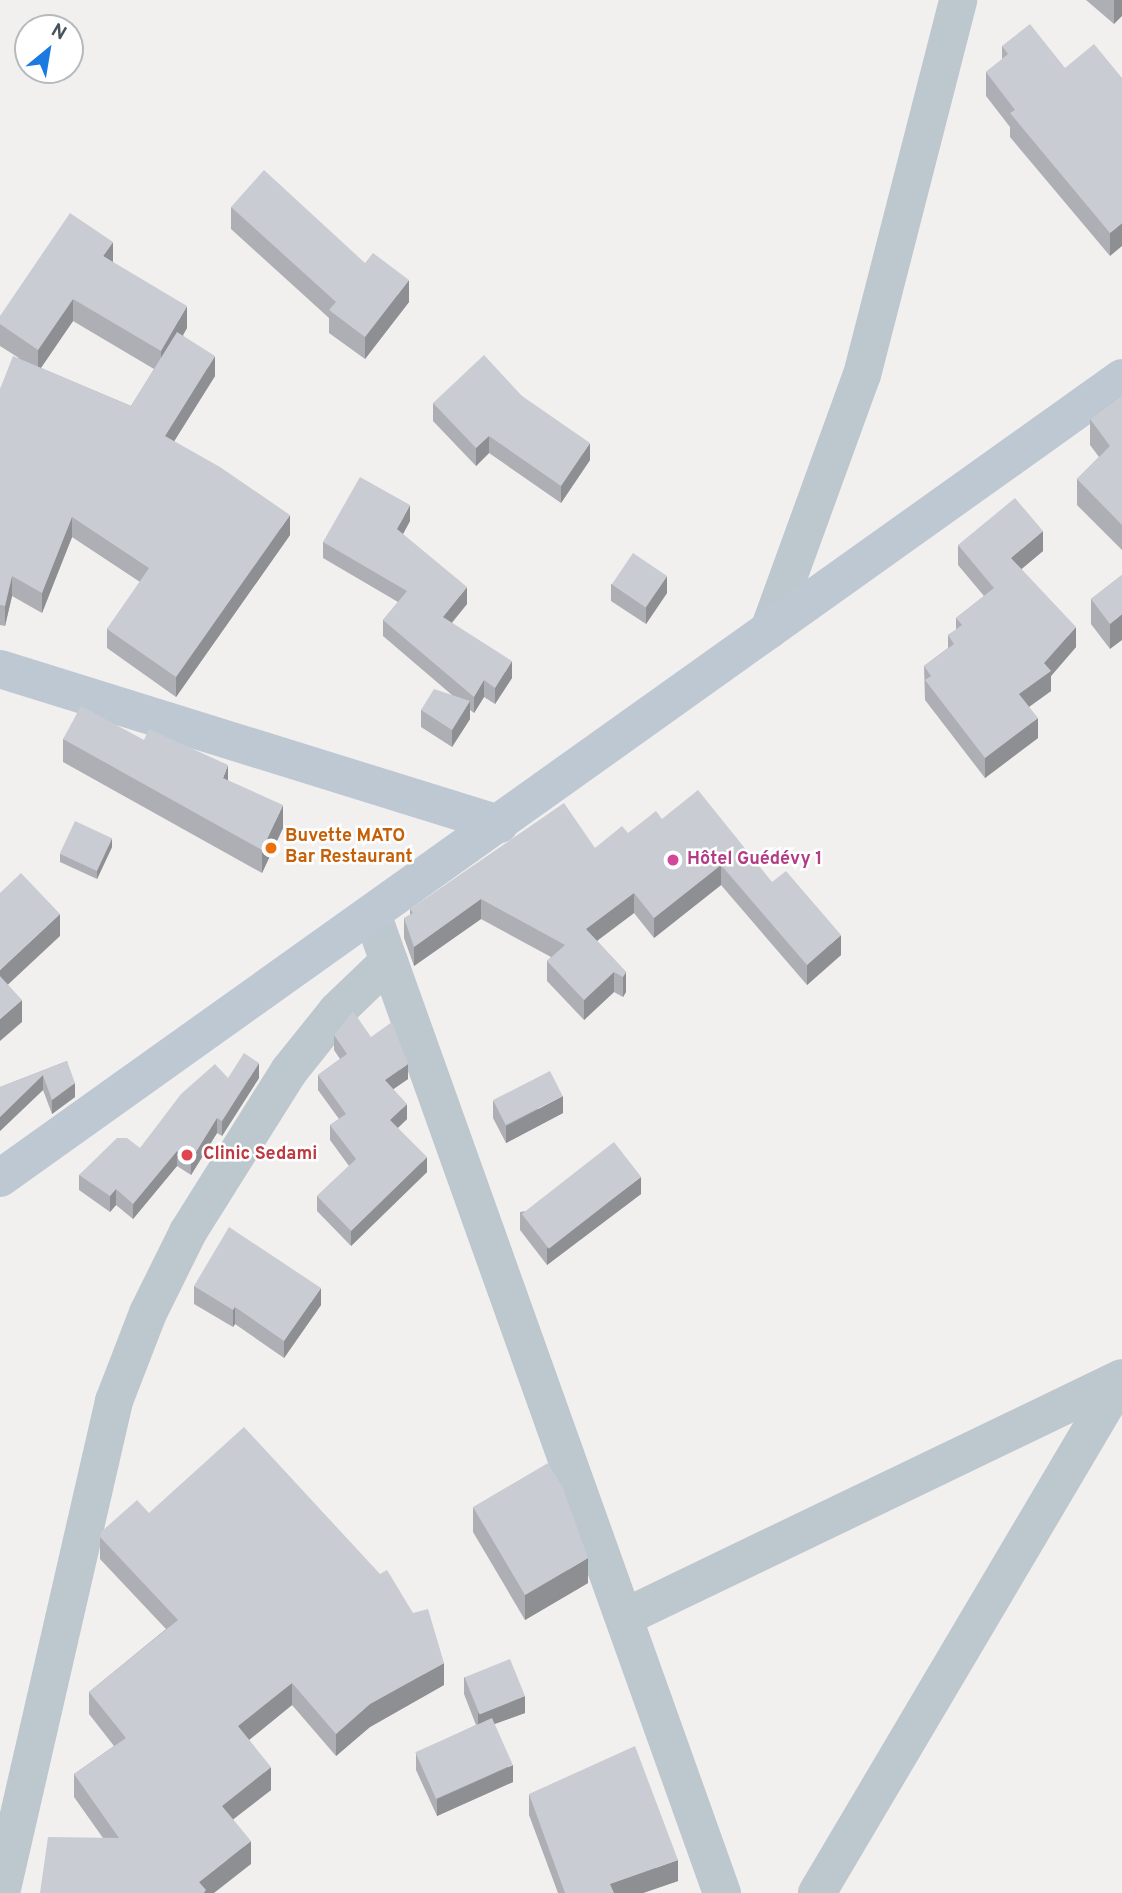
<!DOCTYPE html>
<html>
<head>
<meta charset="utf-8">
<style>
	body { margin:0 }
	#map { position:relative; width:1122px; height:1893px; overflow:hidden; background:#f2efef; font-family:Overpass,sans-serif }
	div>[style] { position:absolute }
	.street>* { height:38px; margin:-19px; padding:0 19px; transform-origin:19px; border-radius:19px; background:#bdc7ce }
	.secondary>* { height:38px; margin:-19px; padding:0 19px; transform-origin:19px; border-radius:19px; background:#bdc8d3 }
	.wall>* { inset:0; background:#adafb5 }
	.shaded-wall>* { inset:0; background:#8d8f93 }
	.building>* { inset:0; background:#c9ccd2; transform-origin:0 0 }
	.dots>* { width:19px; height:19px; translate:-50% -50%; box-sizing:border-box; border:4px solid #fff; border-radius:50% }
	span { translate:-50% -50%; white-space:nowrap; text-align:center; line-height:1.15; -webkit-text-stroke:5px #fff; paint-order:stroke }
	.food-label { font-size:18px; color:#c56008; font-weight:700 }
	.left { translate:0 -50%; text-align:left }
	.hotel-label { font-size:18px; color:#b23c85; font-weight:700 }
	.health-label { font-size:18px; color:#be3a42; font-weight:700 }
	.north { position:absolute; left:14px; top:14px; width:70px; height:70px; box-sizing:border-box; background:#fff; border:2px solid #b5babe; border-radius:50%; rotate:30deg; font-size:19px; font-weight:700; line-height:28px; text-align:center; color:#47535d }
	.north::after { content:''; display:block; margin:auto; width:24px; height:32px; background:#1b79e0; clip-path:polygon(50% 0,100% 100%,50% 72%,0 100%) }
</style>
</head>
<body>
<div id="map">
	<div class="street">
		<i style="left:769px;top:630px;width:271px;rotate:-70deg"></i>
		<i style="left:862px;top:375px;width:387px;rotate:-75.6deg"></i>
		<i style="left:372px;top:914px;width:1040px;rotate:70.33deg"></i>
		<i style="left:625px;top:1617px;width:551px;rotate:-25.68deg"></i>
		<i style="left:1px;top:1893px;width:505px;rotate:-77.06deg"></i>
		<i style="left:114px;top:1401px;width:94px;rotate:-68.9deg"></i>
		<i style="left:148px;top:1313px;width:90px;rotate:-63.7deg"></i>
		<i style="left:188px;top:1232px;width:190px;rotate:-57.9deg"></i>
		<i style="left:289px;top:1071px;width:77px;rotate:-51.3deg"></i>
		<i style="left:337px;top:1011px;width:72px;rotate:-43.9deg"></i>
		<i style="left:817px;top:1893px;width:597px;rotate:-59.4deg"></i>
	</div>
	<div class="secondary">
		<i style="left:0;top:669px;width:523px;rotate:17.26deg"></i>
		<i style="left:0;top:1178px;width:1378px;rotate:-35.49deg"></i>
	</div>
	<div class="wall">
		<i style="clip-path:polygon(1086px 0,1122px 0,1114px 24px)"></i>
		<i style="clip-path:polygon(1002px 46px,1065px 68px,1122px 78px,1110px 256px,1010px 137px,1010px 127px,986px 96px,986px 72px,1002px 60px)"></i>
		<i style="clip-path:polygon(231px 207px,409px 302px,365px 359px,329px 333px,329px 318px,231px 229px)"></i>
		<i style="clip-path:polygon(evenodd,113px 262px,187px 328px,183px 335px,215px 376px,174px 441px,290px 535px,176px 697px,107px 648px,107px 629px,140px 582px,72px 537px,42px 613px,12px 596px,5px 626px,0 625px,0 389px,19px 358px,0 346px,0 316px,113px 262px,73px 321px,154px 369px,131px 406px,41px 368px,73px 321px)"></i>
		<i style="clip-path:polygon(1122px 395px,1122px 550px,1077px 505px,1077px 479px,1099px 457px,1090px 445px,1090px 419px)"></i>
		<i style="clip-path:polygon(522px 396px,590px 460px,561px 503px,489px 453px,476px 466px,433px 421px,433px 403px)"></i>
		<i style="clip-path:polygon(410px 521px,403px 534px,467px 604px,452px 623px,512px 678px,495px 704px,484px 697px,474px 713px,470px 710px,470px 719px,452px 747px,421px 727px,421px 710px,452px 695px,383px 636px,383px 620px,398px 602px,323px 558px,323px 542px)"></i>
		<i style="clip-path:polygon(958px 545px,1043px 551px,1021px 569px,1076px 647px,1051px 676px,1051px 691px,1029px 707px,1038px 738px,985px 778px,925px 700px,924px 666px,948px 648px,948px 635px,956px 630px,956px 618px,984px 596px,958px 565px)"></i>
		<i style="clip-path:polygon(1122px 575px,1110px 649px,1091px 624px,1091px 599px)"></i>
		<i style="clip-path:polygon(611px 584px,667px 593px,646px 624px,611px 601px)"></i>
		<i style="clip-path:polygon(63px 739px,144px 740px,228px 780px,283px 828px,262px 873px,63px 762px)"></i>
		<i style="clip-path:polygon(662px 819px,772px 882px,841px 955px,807px 985px,721px 885px,654px 938px,634px 913px,597px 941px,626px 972px,626px 992px,623px 997px,614px 992px,584px 1020px,547px 981px,547px 961px,551px 957px,481px 919px,414px 966px,404px 938px,404px 918px,410px 915px,410px 909px,595px 848px)"></i>
		<i style="clip-path:polygon(112px 847px,97px 879px,60px 862px,60px 854px)"></i>
		<i style="clip-path:polygon(334px 1035px,371px 1037px,408px 1079px,393px 1089px,407px 1119px,398px 1128px,427px 1172px,351px 1246px,317px 1211px,317px 1196px,349px 1166px,330px 1140px,330px 1125px,339px 1119px,318px 1090px,318px 1075px,340px 1059px,334px 1050px)"></i>
		<i style="clip-path:polygon(67px 1061px,75px 1097px,52px 1114px,43px 1090px,0 1131px,0 1087px)"></i>
		<i style="clip-path:polygon(228px 1078px,259px 1078px,222px 1136px,217px 1133px,191px 1175px,177px 1166px,133px 1219px,116px 1205px,110px 1212px,79px 1190px,79px 1175px,140px 1148px)"></i>
		<i style="clip-path:polygon(493px 1101px,563px 1113px,506px 1143px,493px 1118px)"></i>
		<i style="clip-path:polygon(641px 1194px,547px 1265px,520px 1230px,520px 1212px)"></i>
		<i style="clip-path:polygon(194px 1286px,321px 1305px,284px 1358px,235px 1324px,233px 1327px,194px 1304px)"></i>
		<i style="clip-path:polygon(473px 1507px,588px 1583px,525px 1620px,473px 1532px)"></i>
		<i style="clip-path:polygon(149px 1513px,444px 1685px,370px 1727px,336px 1756px,292px 1705px,249px 1740px,271px 1790px,233px 1819px,251px 1864px,103px 1838px,74px 1797px,74px 1774px,114px 1746px,89px 1714px,89px 1692px,166px 1629px,100px 1559px,100px 1537px)"></i>
		<i style="clip-path:polygon(464px 1677px,525px 1713px,494px 1724px,513px 1782px,437px 1816px,416px 1770px,416px 1753px,476px 1725px,464px 1694px)"></i>
		<i style="clip-path:polygon(529px 1794px,678px 1881px,643px 1893px,558px 1893px,529px 1815px)"></i>
	</div>
	<div class="shaded-wall">
		<i style="clip-path:polygon(1114px 0,1122px 0,1122px 16px,1114px 24px)"></i>
		<i style="clip-path:polygon(1122px 223px,1122px 246px,1110px 256px,1110px 233px)"></i>
		<i style="clip-path:polygon(113px 242px,113px 263px,103px 256px)"></i>
		<i style="clip-path:polygon(409px 280px,409px 302px,365px 359px,365px 337px)"></i>
		<i style="clip-path:polygon(73px 299px,73px 321px,38px 372px,38px 350px)"></i>
		<i style="clip-path:polygon(187px 306px,187px 328px,161px 373px,161px 351px)"></i>
		<i style="clip-path:polygon(215px 356px,215px 376px,165px 456px,165px 436px)"></i>
		<i style="clip-path:polygon(489px 436px,489px 453px,476px 466px,476px 448px)"></i>
		<i style="clip-path:polygon(590px 443px,590px 460px,561px 503px,561px 486px)"></i>
		<i style="clip-path:polygon(410px 505px,410px 521px,397px 545px,397px 529px)"></i>
		<i style="clip-path:polygon(290px 515px,290px 535px,176px 697px,176px 677px)"></i>
		<i style="clip-path:polygon(72px 517px,72px 537px,42px 613px,42px 593px)"></i>
		<i style="clip-path:polygon(1043px 531px,1043px 551px,1011px 578px,1011px 558px)"></i>
		<i style="clip-path:polygon(12px 576px,12px 596px,5px 626px,5px 606px)"></i>
		<i style="clip-path:polygon(667px 576px,667px 593px,646px 624px,646px 607px)"></i>
		<i style="clip-path:polygon(467px 587px,467px 604px,443px 633px,443px 617px)"></i>
		<i style="clip-path:polygon(1122px 614px,1122px 640px,1110px 649px,1110px 624px)"></i>
		<i style="clip-path:polygon(1076px 627px,1076px 647px,1051px 676px,1051px 691px,1019px 714px,1019px 694px,1044px 663px)"></i>
		<i style="clip-path:polygon(512px 661px,512px 678px,495px 704px,495px 688px)"></i>
		<i style="clip-path:polygon(484px 680px,484px 697px,474px 713px,474px 697px)"></i>
		<i style="clip-path:polygon(470px 701px,470px 719px,452px 747px,452px 730px)"></i>
		<i style="clip-path:polygon(1038px 718px,1038px 738px,985px 778px,985px 758px)"></i>
		<i style="clip-path:polygon(228px 765px,228px 788px,223px 778px)"></i>
		<i style="clip-path:polygon(283px 805px,283px 828px,262px 873px,262px 850px)"></i>
		<i style="clip-path:polygon(112px 838px,112px 847px,97px 879px,97px 870px)"></i>
		<i style="clip-path:polygon(721px 865px,721px 885px,654px 938px,654px 918px)"></i>
		<i style="clip-path:polygon(634px 893px,634px 913px,586px 949px,586px 929px)"></i>
		<i style="clip-path:polygon(481px 899px,481px 919px,414px 966px,414px 947px)"></i>
		<i style="clip-path:polygon(60px 914px,60px 936px,0 992px,0 970px)"></i>
		<i style="clip-path:polygon(841px 935px,841px 955px,807px 985px,807px 965px)"></i>
		<i style="clip-path:polygon(614px 972px,614px 992px,584px 1020px,584px 1000px)"></i>
		<i style="clip-path:polygon(626px 972px,626px 992px,623px 997px,623px 977px)"></i>
		<i style="clip-path:polygon(22px 1000px,22px 1022px,0 1041px,0 1019px)"></i>
		<i style="clip-path:polygon(259px 1063px,259px 1078px,222px 1136px,222px 1121px)"></i>
		<i style="clip-path:polygon(408px 1064px,408px 1079px,385px 1095px,385px 1080px)"></i>
		<i style="clip-path:polygon(43px 1075px,43px 1090px,0 1131px,0 1117px)"></i>
		<i style="clip-path:polygon(75px 1083px,75px 1097px,52px 1114px,52px 1100px)"></i>
		<i style="clip-path:polygon(563px 1096px,563px 1113px,506px 1143px,506px 1126px)"></i>
		<i style="clip-path:polygon(407px 1104px,407px 1119px,390px 1135px,390px 1120px)"></i>
		<i style="clip-path:polygon(217px 1118px,217px 1133px,191px 1175px,191px 1160px)"></i>
		<i style="clip-path:polygon(177px 1151px,177px 1166px,133px 1219px,133px 1204px)"></i>
		<i style="clip-path:polygon(427px 1157px,427px 1172px,351px 1246px,351px 1231px)"></i>
		<i style="clip-path:polygon(641px 1177px,641px 1194px,547px 1265px,547px 1248px)"></i>
		<i style="clip-path:polygon(116px 1189px,116px 1205px,110px 1212px,110px 1196px)"></i>
		<i style="clip-path:polygon(321px 1288px,321px 1305px,284px 1358px,284px 1341px)"></i>
		<i style="clip-path:polygon(235px 1307px,235px 1324px,233px 1327px,233px 1310px)"></i>
		<i style="clip-path:polygon(588px 1558px,588px 1583px,525px 1620px,525px 1595px)"></i>
		<i style="clip-path:polygon(444px 1663px,444px 1685px,370px 1727px,336px 1756px,336px 1734px,370px 1704px)"></i>
		<i style="clip-path:polygon(292px 1683px,292px 1705px,238px 1749px,238px 1726px)"></i>
		<i style="clip-path:polygon(525px 1696px,525px 1713px,478px 1730px,478px 1713px)"></i>
		<i style="clip-path:polygon(513px 1765px,513px 1782px,437px 1816px,437px 1799px)"></i>
		<i style="clip-path:polygon(271px 1767px,271px 1790px,222px 1828px,222px 1806px)"></i>
		<i style="clip-path:polygon(251px 1841px,251px 1864px,214px 1893px,199px 1893px,199px 1882px)"></i>
		<i style="clip-path:polygon(678px 1860px,678px 1881px,643px 1893px,610px 1893px,610px 1884px)"></i>
	</div>
	<div class="building">
		<i style="clip-path:polygon(1030px 24px,1065px 68px,1094px 44px,1122px 78px,1122px 223px,1110px 233px,1010px 113px,1015px 110px,986px 72px,1008px 54px,1002px 46px)"></i>
		<i style="clip-path:polygon(264px 170px,365px 263px,373px 253px,409px 280px,365px 337px,329px 310px,336px 302px,231px 207px)"></i>
		<i style="clip-path:polygon(70px 213px,113px 242px,103px 256px,187px 306px,161px 351px,73px 299px,38px 350px,0 324px,0 316px)"></i>
		<i style="clip-path:polygon(177px 332px,215px 356px,165px 436px,220px 467px,290px 515px,176px 677px,107px 629px,149px 568px,72px 517px,42px 593px,12px 576px,5px 606px,0 605px,0 389px,13px 356px,131px 406px)"></i>
		<i style="clip-path:polygon(484px 355px,522px 396px,590px 443px,561px 486px,489px 436px,476px 448px,433px 403px)"></i>
		<i style="clip-path:polygon(1122px 395px,1122px 525px,1077px 479px,1110px 446px,1090px 419px)"></i>
		<i style="clip-path:polygon(360px 477px,410px 505px,397px 529px,467px 587px,443px 617px,512px 661px,495px 688px,484px 680px,474px 697px,383px 620px,407px 591px,323px 542px)"></i>
		<i style="clip-path:polygon(1015px 498px,1043px 531px,1011px 558px,1076px 627px,1044px 663px,1051px 671px,1019px 694px,1038px 718px,985px 758px,925px 680px,931px 676px,924px 666px,954px 644px,948px 635px,962px 625px,956px 618px,994px 588px,958px 545px)"></i>
		<i style="left:633px;top:553px;width:41px;height:38px;rotate:34deg"></i>
		<i style="clip-path:polygon(1122px 575px,1122px 614px,1110px 624px,1091px 599px)"></i>
		<i style="clip-path:polygon(434px 689px,470px 701px,452px 730px,421px 710px)"></i>
		<i style="clip-path:polygon(81px 706px,144px 740px,149px 729px,228px 765px,223px 778px,283px 805px,262px 850px,63px 739px)"></i>
		<i style="clip-path:polygon(698px 790px,772px 882px,786px 871px,841px 935px,807px 965px,721px 865px,654px 918px,634px 893px,586px 929px,626px 972px,623px 977px,614px 972px,584px 1000px,547px 961px,565px 945px,481px 899px,414px 947px,404px 918px,413px 913px,410px 909px,564px 803px,595px 848px,622px 826px,628px 833px,656px 811px,662px 819px)"></i>
		<i style="left:75px;top:821px;width:41px;height:36px;rotate:25deg"></i>
		<i style="clip-path:polygon(21px 873px,60px 914px,0 970px,0 893px)"></i>
		<i style="clip-path:polygon(0 976px,22px 1000px,0 1019px)"></i>
		<i style="clip-path:polygon(353px 1011px,371px 1037px,392px 1022px,408px 1064px,385px 1080px,407px 1104px,390px 1120px,427px 1157px,351px 1231px,317px 1196px,356px 1159px,330px 1125px,346px 1114px,318px 1075px,347px 1054px,334px 1035px)"></i>
		<i style="clip-path:polygon(244px 1053px,259px 1063px,222px 1121px,217px 1118px,191px 1160px,177px 1151px,133px 1204px,116px 1189px,110px 1196px,79px 1175px,117px 1138px,127px 1138px,140px 1148px,181px 1094px,215px 1064px,228px 1078px)"></i>
		<i style="clip-path:polygon(67px 1061px,75px 1083px,52px 1100px,43px 1075px,0 1117px,0 1087px)"></i>
		<i style="left:550px;top:1071px;width:28px;height:64px;rotate:63deg"></i>
		<i style="left:614px;top:1142px;width:44px;height:117px;rotate:52deg"></i>
		<i style="clip-path:polygon(229px 1227px,321px 1288px,284px 1341px,235px 1307px,233px 1310px,194px 1286px)"></i>
		<i style="clip-path:polygon(244px 1427px,380px 1574px,387px 1570px,413px 1613px,428px 1609px,444px 1663px,370px 1704px,336px 1734px,292px 1683px,238px 1726px,271px 1767px,222px 1806px,251px 1841px,199px 1882px,206px 1890px,204px 1893px,40px 1893px,48px 1837px,119px 1838px,74px 1774px,126px 1738px,89px 1692px,178px 1620px,100px 1537px,101px 1532px,137px 1500px,149px 1513px)"></i>
		<i style="clip-path:polygon(548px 1463px,563px 1488px,588px 1558px,525px 1595px,473px 1507px)"></i>
		<i style="left:510px;top:1659px;width:40px;height:49px;rotate:68deg"></i>
		<i style="left:492px;top:1718px;width:51px;height:84px;rotate:66deg"></i>
		<i style="clip-path:polygon(635px 1746px,678px 1860px,610px 1884px,614px 1893px,565px 1893px,529px 1794px)"></i>
	</div>
	<div class="dots">
		<i style="left:271px;top:848px;background:#e8710a"></i>
		<i style="left:673px;top:860px;background:#d1479c"></i>
		<i style="left:187px;top:1155px;background:#e0444e"></i>
	</div>
	<div class="food-label">
		<span class="left" style="left:285px;top:848px">Buvette MATO<br>Bar Restaurant</span>
	</div>
	<div class="hotel-label">
		<span class="left" style="left:687px;top:860px">Hôtel Guédévy 1</span>
	</div>
	<div class="health-label">
		<span class="left" style="left:203px;top:1155px">Clinic Sedami</span>
	</div>
	<div class="north">N</div>
</div>
</body>
</html>
